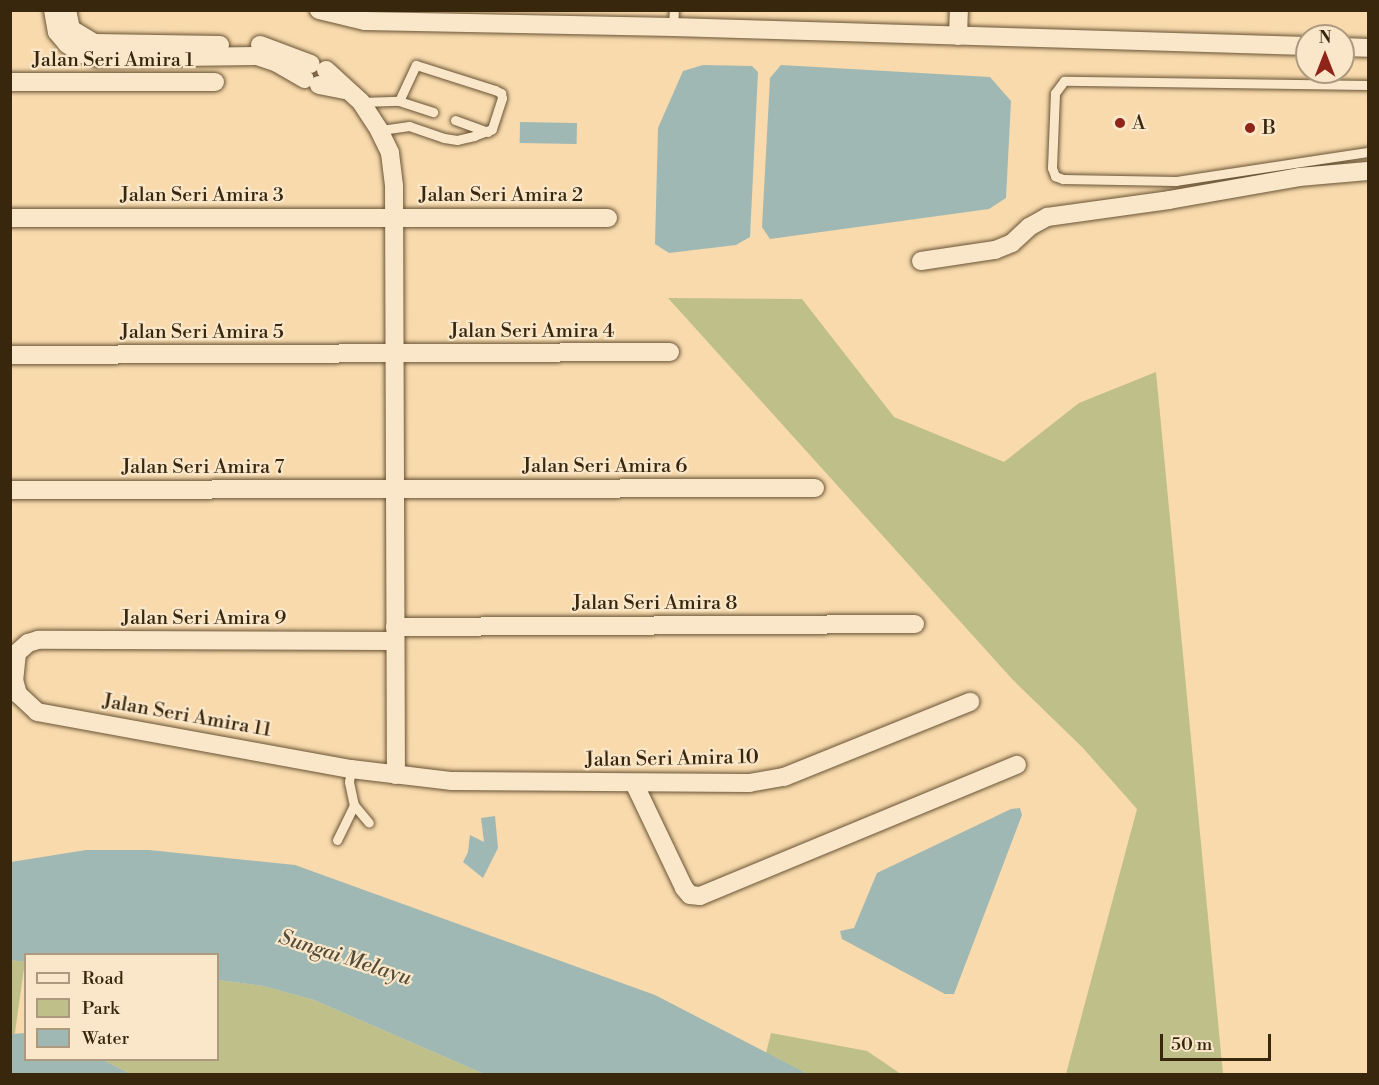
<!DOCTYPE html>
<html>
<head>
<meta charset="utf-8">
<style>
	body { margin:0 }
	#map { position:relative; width:1379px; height:1085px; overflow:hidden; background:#f8daad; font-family:"Libre Bodoni",serif }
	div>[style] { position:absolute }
	.green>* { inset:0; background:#bebf89; transform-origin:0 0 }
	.water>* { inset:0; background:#a0b8b4; transform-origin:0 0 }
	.roads { filter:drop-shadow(0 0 2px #695435) drop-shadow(0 0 2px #695435) }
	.service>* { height:9px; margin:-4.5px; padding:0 4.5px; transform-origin:4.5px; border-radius:4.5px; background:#fae7ca }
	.minor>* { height:18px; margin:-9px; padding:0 9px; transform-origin:9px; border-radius:9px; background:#fae7ca }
	.dots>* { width:16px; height:16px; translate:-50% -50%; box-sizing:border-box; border:3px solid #fae7ca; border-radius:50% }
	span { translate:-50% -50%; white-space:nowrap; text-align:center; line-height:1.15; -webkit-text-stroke:4.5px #fae7ca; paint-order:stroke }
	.street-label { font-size:20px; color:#39270d }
	.poi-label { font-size:20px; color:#39270d }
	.left { translate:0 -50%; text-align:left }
	.water-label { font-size:21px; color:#534b37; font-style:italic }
	.frame { position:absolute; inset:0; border:12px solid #39270d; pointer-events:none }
	.legend { position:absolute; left:24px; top:953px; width:195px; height:108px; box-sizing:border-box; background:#fae7ca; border:2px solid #ad9a7e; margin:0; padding:8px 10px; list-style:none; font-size:18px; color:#39270d }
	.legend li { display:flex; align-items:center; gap:12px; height:30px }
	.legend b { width:30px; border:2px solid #ad9a7e }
	.north { position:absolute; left:1295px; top:24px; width:60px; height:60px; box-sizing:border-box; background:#fae7ca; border:2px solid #ad9a7e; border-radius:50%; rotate:0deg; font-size:16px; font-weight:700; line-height:24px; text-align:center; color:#39270d }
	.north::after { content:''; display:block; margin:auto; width:21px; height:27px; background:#8f2418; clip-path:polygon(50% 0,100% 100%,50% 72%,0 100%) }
	.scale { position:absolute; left:1160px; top:1034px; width:111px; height:27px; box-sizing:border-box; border:3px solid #39270d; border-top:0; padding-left:8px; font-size:18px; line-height:21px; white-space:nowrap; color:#39270d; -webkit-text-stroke:4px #fae7ca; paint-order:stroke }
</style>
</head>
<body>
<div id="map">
	<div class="green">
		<i style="clip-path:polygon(668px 298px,802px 299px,894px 417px,1004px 462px,1079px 403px,1156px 372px,1223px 1074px,1066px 1074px,1137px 809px,1083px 748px,1013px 680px)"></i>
		<i style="left:11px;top:960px;width:14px;height:74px;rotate:8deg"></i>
		<i style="clip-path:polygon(218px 980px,263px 986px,314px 1000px,484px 1074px,131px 1074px,103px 1060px,218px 1060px)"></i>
		<i style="clip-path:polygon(771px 1033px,867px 1051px,901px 1074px,808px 1074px,766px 1053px)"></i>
	</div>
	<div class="water">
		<i style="clip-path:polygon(703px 65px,752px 66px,758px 72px,750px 237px,736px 245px,669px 253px,655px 244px,658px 128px,683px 71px)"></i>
		<i style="clip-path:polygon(781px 65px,990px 77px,1011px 101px,1006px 198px,989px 209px,770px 239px,762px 227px,770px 78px)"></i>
		<i style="left:520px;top:122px;width:57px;height:21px;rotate:1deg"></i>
		<i style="clip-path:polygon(1020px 808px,1022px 815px,954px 994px,945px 994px,842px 939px,840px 931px,854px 928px,877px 873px,1011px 809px)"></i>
		<i style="clip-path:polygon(495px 816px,498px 848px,483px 878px,463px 862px,468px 852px,470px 835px,484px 842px,481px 818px)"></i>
		<i style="clip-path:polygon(86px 850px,149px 850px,295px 865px,655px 995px,808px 1074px,484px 1074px,314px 1000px,263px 986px,218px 980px,218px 954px,26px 954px,25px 962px,11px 960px,11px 862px)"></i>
		<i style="clip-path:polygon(25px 1033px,26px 1060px,103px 1060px,131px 1074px,11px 1074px,11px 1034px)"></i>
	</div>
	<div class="roads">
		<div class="service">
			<i style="left:673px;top:27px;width:17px;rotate:-87deg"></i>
			<i style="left:1368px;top:85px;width:304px;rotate:-179.2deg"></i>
			<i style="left:1064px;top:81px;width:15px;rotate:127deg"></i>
			<i style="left:1055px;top:93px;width:75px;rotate:92.3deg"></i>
			<i style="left:1052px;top:168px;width:9px;rotate:69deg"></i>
			<i style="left:1055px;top:176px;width:9px;rotate:21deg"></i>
			<i style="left:1063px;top:179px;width:113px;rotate:1deg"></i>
			<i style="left:1176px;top:181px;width:194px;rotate:-8.6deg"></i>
			<i style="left:399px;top:101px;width:36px;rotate:18deg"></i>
			<i style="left:361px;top:102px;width:38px;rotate:-2deg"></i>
			<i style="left:399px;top:101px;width:40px;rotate:-65deg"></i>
			<i style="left:416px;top:65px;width:83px;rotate:17.6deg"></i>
			<i style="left:495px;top:90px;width:7px;rotate:27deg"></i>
			<i style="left:501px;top:93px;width:5px;rotate:79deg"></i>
			<i style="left:502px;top:98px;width:33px;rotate:108deg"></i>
			<i style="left:492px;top:129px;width:19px;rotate:159deg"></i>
			<i style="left:474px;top:136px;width:17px;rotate:167deg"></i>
			<i style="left:457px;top:140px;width:13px;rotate:-171deg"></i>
			<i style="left:444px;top:138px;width:37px;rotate:-161deg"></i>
			<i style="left:409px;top:126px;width:30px;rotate:172deg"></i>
			<i style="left:455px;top:120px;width:35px;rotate:20deg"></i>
			<i style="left:351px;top:769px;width:13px;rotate:99deg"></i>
			<i style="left:349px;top:782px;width:24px;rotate:78deg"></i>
			<i style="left:354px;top:805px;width:23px;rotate:50deg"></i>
			<i style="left:337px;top:840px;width:39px;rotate:-64deg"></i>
		</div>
		<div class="minor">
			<i style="left:53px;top:10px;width:22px;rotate:80deg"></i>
			<i style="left:57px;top:32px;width:16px;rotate:50deg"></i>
			<i style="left:67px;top:44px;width:18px;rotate:34deg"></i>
			<i style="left:82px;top:54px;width:17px;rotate:13deg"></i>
			<i style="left:99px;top:58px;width:158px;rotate:-0.7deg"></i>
			<i style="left:257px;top:56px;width:21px;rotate:19deg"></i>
			<i style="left:277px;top:63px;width:32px;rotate:30deg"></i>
			<i style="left:67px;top:10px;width:19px;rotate:78deg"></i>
			<i style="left:71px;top:29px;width:27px;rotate:31deg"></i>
			<i style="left:94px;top:43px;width:126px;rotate:0.9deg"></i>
			<i style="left:319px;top:10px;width:47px;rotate:13.4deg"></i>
			<i style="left:365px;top:21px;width:308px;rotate:1.1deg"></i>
			<i style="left:673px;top:27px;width:634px;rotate:1.72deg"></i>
			<i style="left:958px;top:36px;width:26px;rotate:-88deg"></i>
			<i style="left:260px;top:45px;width:54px;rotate:20.4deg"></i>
			<i style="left:1343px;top:47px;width:25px;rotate:2deg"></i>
			<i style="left:326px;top:70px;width:47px;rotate:42.4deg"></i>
			<i style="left:361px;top:102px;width:33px;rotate:57deg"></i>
			<i style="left:379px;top:130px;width:25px;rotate:64deg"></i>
			<i style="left:390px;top:153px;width:33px;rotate:83deg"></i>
			<i style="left:394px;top:186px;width:589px;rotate:89.81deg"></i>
			<i style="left:10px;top:82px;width:205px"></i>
			<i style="left:319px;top:85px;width:26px;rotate:11deg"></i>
			<i style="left:10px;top:218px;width:598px"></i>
			<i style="left:921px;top:261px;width:75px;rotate:-8.5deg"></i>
			<i style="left:995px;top:250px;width:18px;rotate:-22deg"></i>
			<i style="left:1012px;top:243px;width:23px;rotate:-43deg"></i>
			<i style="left:1029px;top:227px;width:21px;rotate:-29deg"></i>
			<i style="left:1047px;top:217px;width:123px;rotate:-7.9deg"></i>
			<i style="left:1169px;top:200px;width:132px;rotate:-10deg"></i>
			<i style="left:1299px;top:177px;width:69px;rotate:-5deg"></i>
			<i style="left:10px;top:355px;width:660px;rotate:-0.26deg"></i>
			<i style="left:10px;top:490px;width:805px;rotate:-0.14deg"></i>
			<i style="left:395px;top:627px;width:520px;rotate:-0.33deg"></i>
			<i style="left:395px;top:641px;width:357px;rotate:-179.8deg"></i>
			<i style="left:38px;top:640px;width:10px;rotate:163deg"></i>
			<i style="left:28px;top:643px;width:15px;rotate:138deg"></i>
			<i style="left:17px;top:653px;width:27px;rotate:96deg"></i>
			<i style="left:14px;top:680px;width:15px;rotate:74deg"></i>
			<i style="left:18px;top:694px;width:26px;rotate:43deg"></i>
			<i style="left:37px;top:712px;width:319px;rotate:10.3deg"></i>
			<i style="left:351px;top:769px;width:102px;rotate:6.8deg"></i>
			<i style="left:452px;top:781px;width:297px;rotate:0.4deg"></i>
			<i style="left:749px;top:783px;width:36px;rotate:-10deg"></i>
			<i style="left:784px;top:777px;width:201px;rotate:-22deg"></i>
			<i style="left:634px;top:783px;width:116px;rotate:64.5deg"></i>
			<i style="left:684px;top:888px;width:9px;rotate:49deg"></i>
			<i style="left:690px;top:895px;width:10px;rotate:6deg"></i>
			<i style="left:700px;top:896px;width:343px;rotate:-22.5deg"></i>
		</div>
	</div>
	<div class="dots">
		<i style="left:1120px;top:123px;background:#8f2418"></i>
		<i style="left:1250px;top:128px;background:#8f2418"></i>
	</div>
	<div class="street-label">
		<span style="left:113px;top:60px">Jalan Seri Amira 1</span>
		<span style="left:202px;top:195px">Jalan Seri Amira 3</span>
		<span style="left:501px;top:195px">Jalan Seri Amira 2</span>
		<span style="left:532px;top:331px">Jalan Seri Amira 4</span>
		<span style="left:202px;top:332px">Jalan Seri Amira 5</span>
		<span style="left:605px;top:466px">Jalan Seri Amira 6</span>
		<span style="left:203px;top:467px">Jalan Seri Amira 7</span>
		<span style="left:655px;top:603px">Jalan Seri Amira 8</span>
		<span style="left:204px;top:618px">Jalan Seri Amira 9</span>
		<span style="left:187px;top:716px;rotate:10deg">Jalan Seri Amira 11</span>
		<span style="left:672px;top:759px;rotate:-1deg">Jalan Seri Amira 10</span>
	</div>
	<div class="poi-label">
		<span class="left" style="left:1132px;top:123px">A</span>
		<span class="left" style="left:1262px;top:128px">B</span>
	</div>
	<div class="water-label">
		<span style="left:345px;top:958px;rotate:18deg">Sungai Melayu</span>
	</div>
	<div class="frame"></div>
	<ul class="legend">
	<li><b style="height:8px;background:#fae7ca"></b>Road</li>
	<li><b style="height:16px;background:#bebf89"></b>Park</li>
	<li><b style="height:16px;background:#a0b8b4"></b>Water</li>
	</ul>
	<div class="north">N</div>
	<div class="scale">50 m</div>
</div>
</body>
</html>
